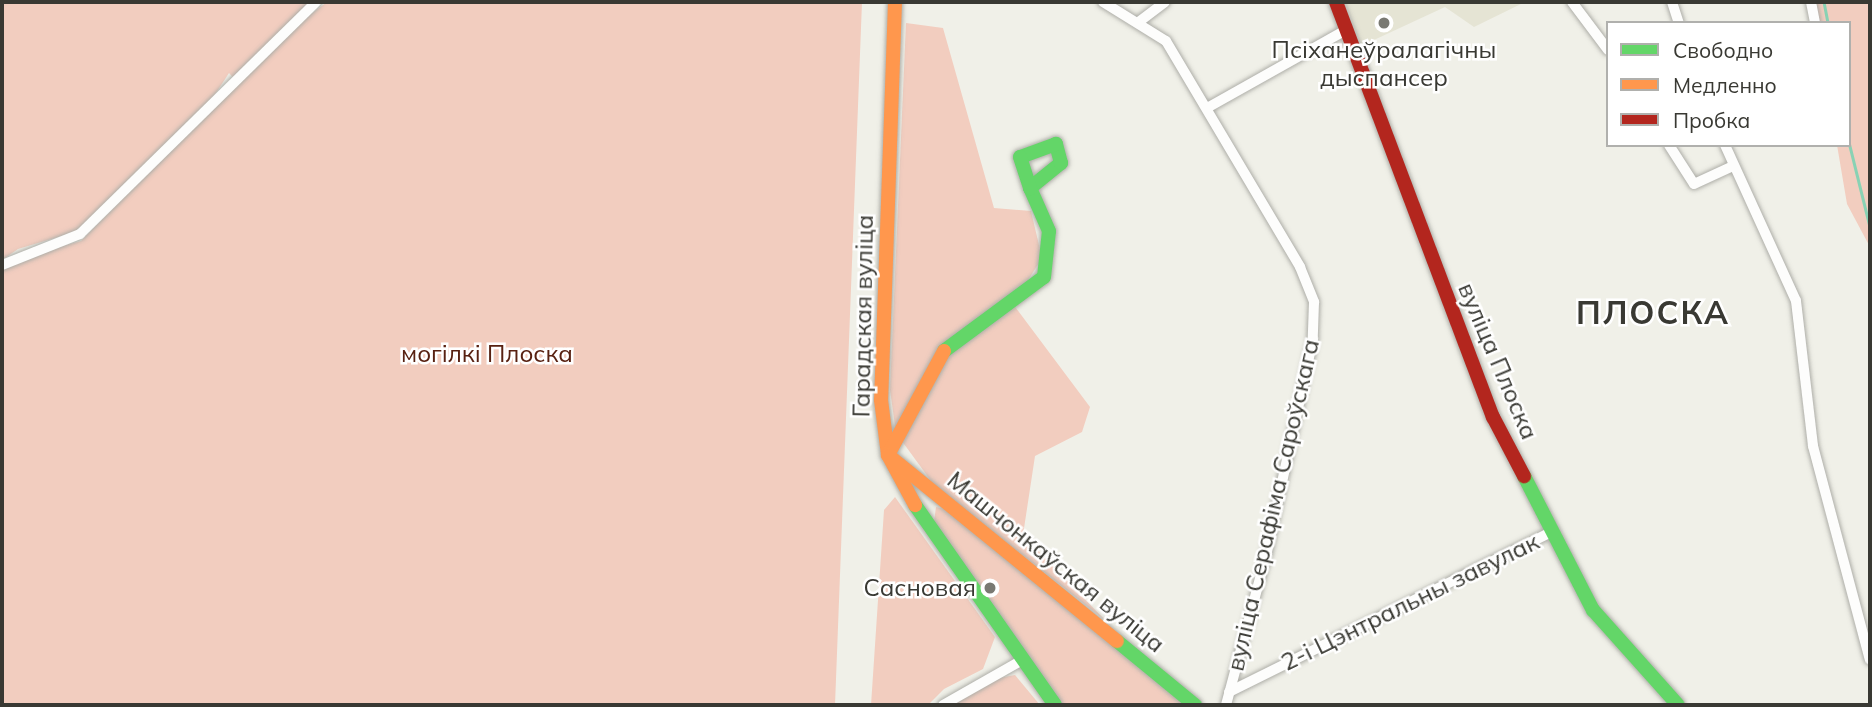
<!DOCTYPE html>
<html>
<head>
<meta charset="utf-8">
<style>
	body { margin:0 }
	#map { position:relative; width:1872px; height:707px; overflow:hidden; background:#f0f0e8; font-family:Mulish,sans-serif }
	div>[style] { position:absolute }
	.built>* { inset:0; background:#e5e4d4 }
	.green>* { inset:0; background:#f2cdbf }
	.stream>* { height:2.5px; margin:-1.25px; padding:0 1.25px; transform-origin:1.25px; border-radius:1.25px; background:#89d2b4 }
	.roads { filter:drop-shadow(0 0 2px #aeaea8) drop-shadow(0 0 2px #aeaea8) }
	.street>* { height:10px; margin:-5px; padding:0 5px; transform-origin:5px; border-radius:5px; background:#fdfdfc }
	.fast>* { height:14px; margin:-7px; padding:0 7px; transform-origin:7px; border-radius:7px; background:#63d668 }
	.slow>* { height:14px; margin:-7px; padding:0 7px; transform-origin:7px; border-radius:7px; background:#ff974d }
	.jam>* { height:14px; margin:-7px; padding:0 7px; transform-origin:7px; border-radius:7px; background:#b3261e }
	.dots>* { width:19px; height:19px; translate:-50% -50%; box-sizing:border-box; border:4px solid #fff; border-radius:50% }
	span { translate:-50% -50%; white-space:nowrap; text-align:center; line-height:1.15; -webkit-text-stroke:5px #fff; paint-order:stroke }
	.poi-label { font-size:24px; color:#393933 }
	.right { translate:-100% -50%; text-align:right }
	.street-label { font-size:24px; color:#393933 }
	.park-label { font-size:24px; color:#582111 }
	.district-label { font-size:32px; color:#393933; font-weight:700; letter-spacing:2px }
	.frame { position:absolute; inset:0; border:4px solid #393933; pointer-events:none }
	.legend { position:absolute; left:1606px; top:21px; width:245px; height:126px; box-sizing:border-box; background:#fff; border:2px solid #b0b0ad; margin:0; padding:9px 12px; list-style:none; font-size:21px; color:#393933 }
	.legend li { display:flex; align-items:center; gap:14px; height:35px }
	.legend b { width:35px; border:2px solid #b0b0ad }
</style>
</head>
<body>
<div id="map">
	<div class="built">
		<i style="clip-path:polygon(1345px 2px,1525px 2px,1474px 27px,1445px 7px,1361px 46px)"></i>
	</div>
	<div class="green">
		<i style="clip-path:polygon(2px 2px,310px 2px,306px 18px,327px 2px,862px 2px,835px 705px,2px 705px,2px 271px,19px 258px,81px 241px,238px 83px,229px 73px,212px 99px,78px 231px,18px 249px,2px 260px)"></i>
		<i style="clip-path:polygon(1812px 2px,1870px 2px,1870px 247px,1847px 204px,1837px 145px,1849px 145px,1849px 23px,1815px 23px)"></i>
		<i style="clip-path:polygon(906px 23px,943px 28px,994px 208px,1031px 211px,1042px 258px,1013px 304px,1090px 407px,1082px 432px,1035px 456px,1023px 535px,1106px 621px,934px 485px,896px 433px,890px 390px)"></i>
		<i style="clip-path:polygon(895px 497px,995px 637px,983px 669px,944px 689px,928px 705px,871px 705px,884px 510px)"></i>
		<i style="clip-path:polygon(936px 507px,944px 509px,1186px 705px,1062px 705px,934px 522px)"></i>
		<i style="clip-path:polygon(1015px 675px,1040px 705px,951px 705px,999px 678px)"></i>
	</div>
	<div class="stream">
		<i style="left:1824px;top:2px;width:21px;rotate:79deg"></i>
		<i style="left:1849px;top:142px;width:88px;rotate:76.1deg"></i>
	</div>
	<div class="roads">
		<div class="street">
			<i style="left:1103px;top:2px;width:74px;rotate:31.8deg"></i>
			<i style="left:1166px;top:41px;width:263px;rotate:59.3deg"></i>
			<i style="left:1300px;top:267px;width:38px;rotate:68deg"></i>
			<i style="left:1314px;top:302px;width:37px;rotate:92deg"></i>
			<i style="left:1313px;top:339px;width:218px;rotate:102.2deg"></i>
			<i style="left:1267px;top:552px;width:158px;rotate:105deg"></i>
			<i style="left:1572px;top:2px;width:60px;rotate:53.1deg"></i>
			<i style="left:1672px;top:2px;width:22px;rotate:72deg"></i>
			<i style="left:1811px;top:2px;width:21px;rotate:79deg"></i>
			<i style="left:1140px;top:21px;width:31px;rotate:-37deg"></i>
			<i style="left:1207px;top:108px;width:159px;rotate:-29.3deg"></i>
			<i style="left:1669px;top:145px;width:46px;rotate:57.3deg"></i>
			<i style="left:1694px;top:184px;width:43px;rotate:-24.8deg"></i>
			<i style="left:1725px;top:145px;width:171px;rotate:65.5deg"></i>
			<i style="left:1796px;top:301px;width:146px;rotate:83.3deg"></i>
			<i style="left:1813px;top:446px;width:221px;rotate:75.1deg"></i>
			<i style="left:2px;top:265px;width:84px;rotate:-21.7deg"></i>
			<i style="left:80px;top:234px;width:331px;rotate:-44.5deg"></i>
			<i style="left:1229px;top:692px;width:362px;rotate:-26.4deg"></i>
			<i style="left:943px;top:705px;width:93px;rotate:-29.6deg"></i>
		</div>
		<div class="fast">
			<i style="left:944px;top:351px;width:124px;rotate:-36.5deg"></i>
			<i style="left:1044px;top:277px;width:46px;rotate:-83.8deg"></i>
			<i style="left:1049px;top:231px;width:47px;rotate:-113.8deg"></i>
			<i style="left:1030px;top:188px;width:40px;rotate:-39deg"></i>
			<i style="left:1061px;top:163px;width:20px;rotate:-105deg"></i>
			<i style="left:1056px;top:144px;width:38px;rotate:160deg"></i>
			<i style="left:1020px;top:157px;width:33px;rotate:72deg"></i>
			<i style="left:1524px;top:476px;width:151px;rotate:62.8deg"></i>
			<i style="left:1593px;top:610px;width:127px;rotate:48.2deg"></i>
			<i style="left:915px;top:505px;width:244px;rotate:55deg"></i>
			<i style="left:1117px;top:641px;width:101px;rotate:39.4deg"></i>
		</div>
		<div class="slow">
			<i style="left:895px;top:2px;width:398px;rotate:92deg"></i>
			<i style="left:881px;top:400px;width:55px;rotate:82.7deg"></i>
			<i style="left:888px;top:455px;width:57px;rotate:61.6deg"></i>
			<i style="left:944px;top:351px;width:118px;rotate:118.3deg"></i>
			<i style="left:888px;top:455px;width:295px;rotate:39.1deg"></i>
		</div>
		<div class="jam">
			<i style="left:1336px;top:2px;width:444px;rotate:69.3deg"></i>
			<i style="left:1493px;top:417px;width:67px;rotate:62.3deg"></i>
		</div>
	</div>
	<div class="dots">
		<i style="left:1384px;top:23px;background:#797972"></i>
		<i style="left:990px;top:588px;background:#797972"></i>
	</div>
	<div class="poi-label">
		<span style="left:1384px;top:64px">Псіханеўралагічны<br>дыспансер</span>
		<span class="right" style="left:976px;top:588px">Сасновая</span>
	</div>
	<div class="street-label">
		<span style="left:863px;top:316px;rotate:-89deg">Гарадская вуліца</span>
		<span style="left:1498px;top:361px;rotate:67deg">вуліца Плоска</span>
		<span style="left:1273px;top:505px;rotate:-77deg">вуліца Серафіма Сароўскага</span>
		<span style="left:1056px;top:562px;rotate:39deg">Машчонкаўская вуліца</span>
		<span style="left:1410px;top:602px;rotate:-26deg">2-і Цэнтральны завулак</span>
	</div>
	<div class="park-label">
		<span style="left:487px;top:354px">могілкі Плоска</span>
	</div>
	<div class="district-label">
		<span style="left:1653px;top:312px">ПЛОСКА</span>
	</div>
	<div class="frame"></div>
	<ul class="legend">
	<li><b style="height:9px;background:#63d668"></b>Свободно</li>
	<li><b style="height:9px;background:#ff974d"></b>Медленно</li>
	<li><b style="height:9px;background:#b3261e"></b>Пробка</li>
	</ul>
</div>
</body>
</html>
